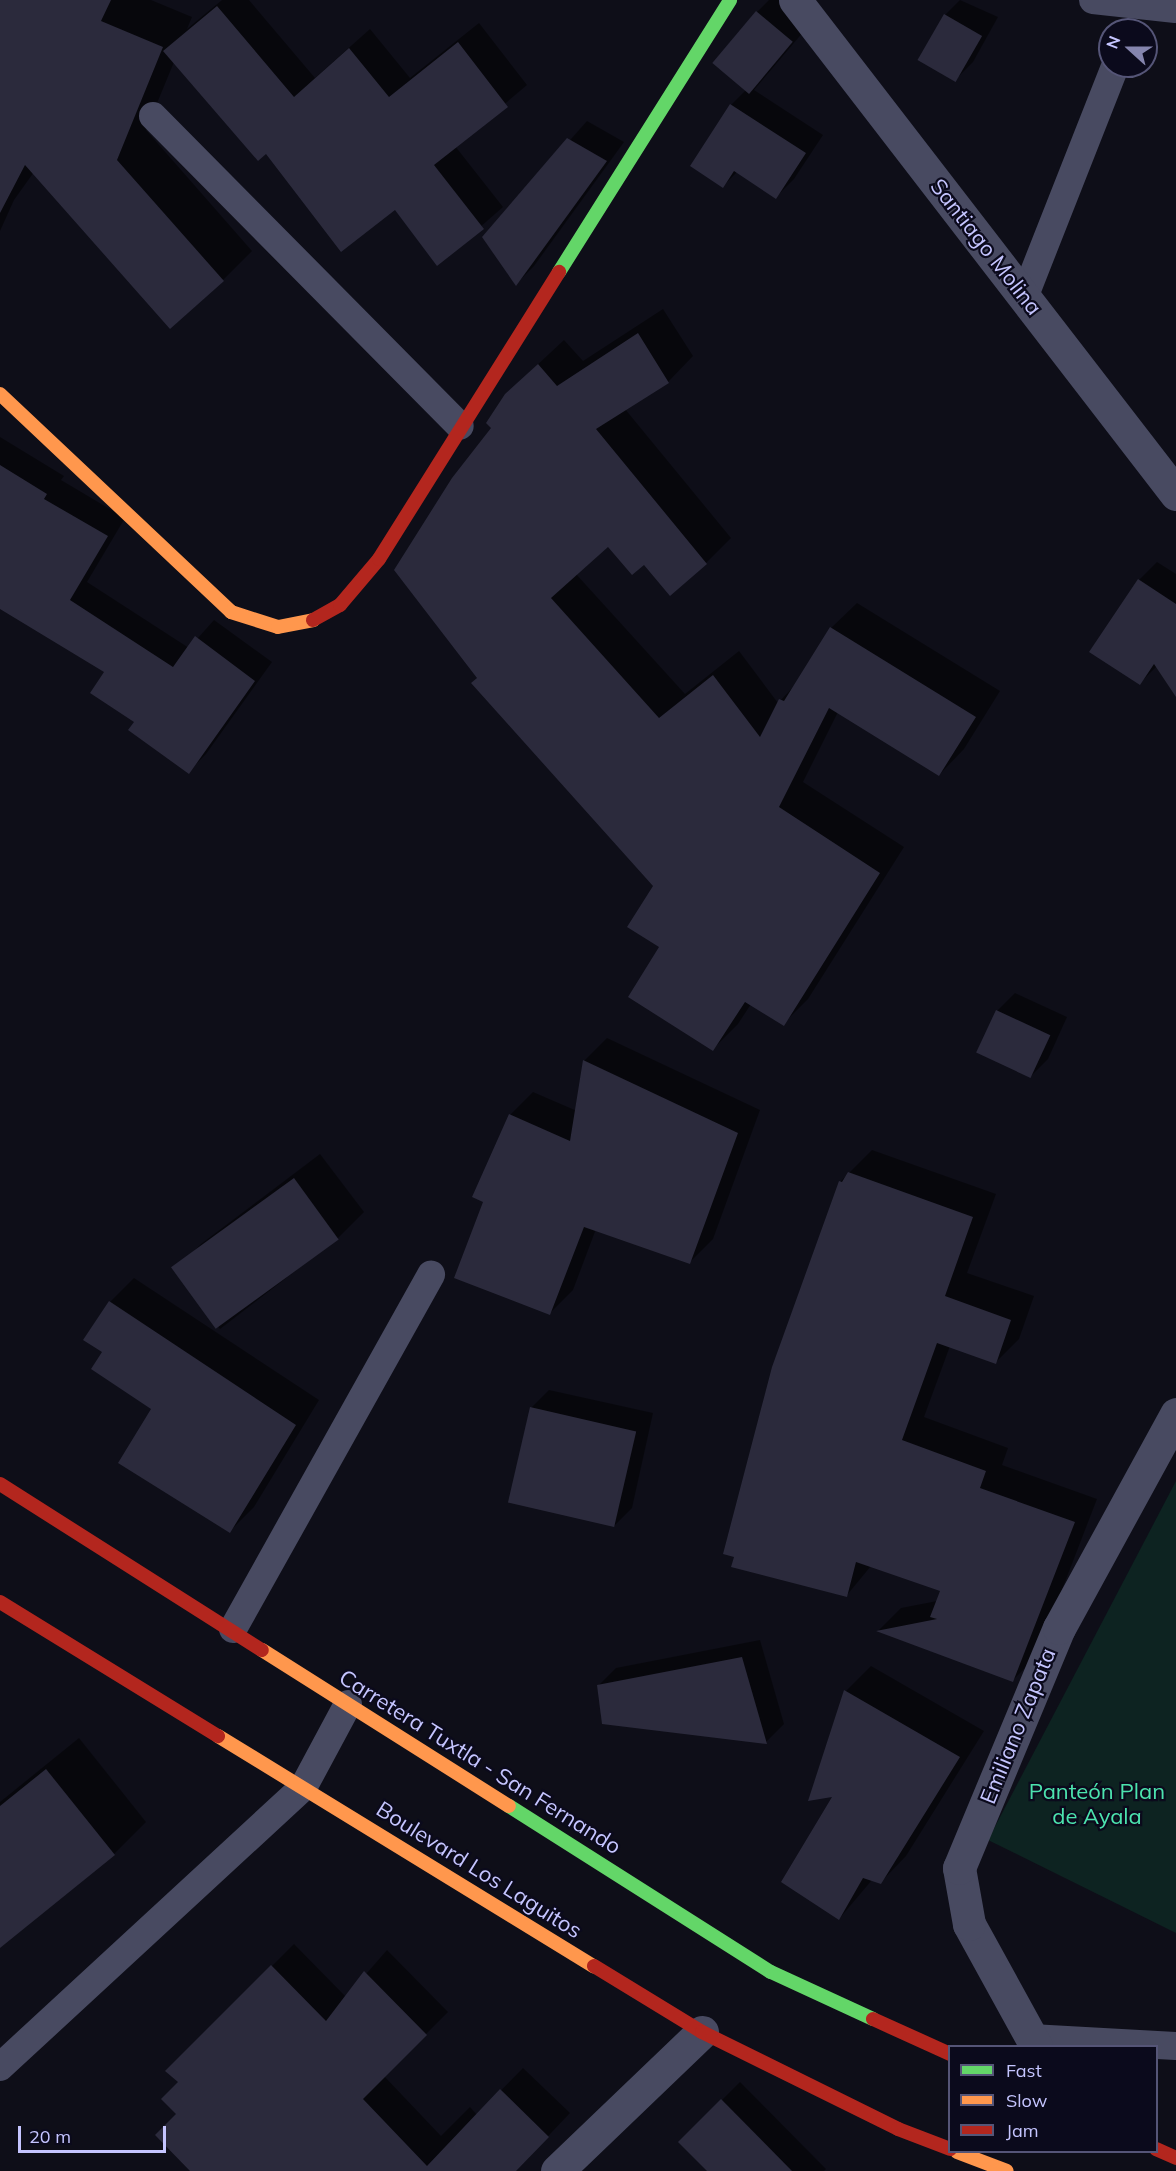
<!DOCTYPE html>
<html>
<head>
<meta charset="utf-8">
<style>
	body { margin:0 }
	#map { position:relative; width:1176px; height:2171px; overflow:hidden; background:#0e0e18; font-family:Mulish,sans-serif }
	div>[style] { position:absolute }
	.green>* { inset:0; background:#0d2321 }
	.shadow>* { inset:0; background:#0007 }
	.building>* { inset:0; background:#2b2a3c; transform-origin:0 0 }
	.lane>* { height:28px; margin:-14px; padding:0 14px; transform-origin:14px; border-radius:14px; background:#484a61 }
	.street>* { height:33px; margin:-16.5px; padding:0 16.5px; transform-origin:16.5px; border-radius:16.5px; background:#484a61 }
	.fast>* { height:14px; margin:-7px; padding:0 7px; transform-origin:7px; border-radius:7px; background:#63d668 }
	.slow>* { height:14px; margin:-7px; padding:0 7px; transform-origin:7px; border-radius:7px; background:#ff974d }
	.jam>* { height:14px; margin:-7px; padding:0 7px; transform-origin:7px; border-radius:7px; background:#b3261e }
	span { translate:-50% -50%; white-space:nowrap; text-align:center; line-height:1.15; -webkit-text-stroke:4.5px #0b0a1c; paint-order:stroke }
	.street-label { font-size:22px; color:#c5c5ff }
	.park-label { font-size:22px; color:#4ce3ae }
	.legend { position:absolute; left:948px; top:2045px; width:210px; height:108px; box-sizing:border-box; background:#0b0a1c; border:2px solid #557; margin:0; padding:8px 10px; list-style:none; font-size:18px; color:#c5c5ff }
	.legend li { display:flex; align-items:center; gap:12px; height:30px }
	.legend b { width:30px; border:2px solid #557 }
	.north { position:absolute; left:1098px; top:18px; width:60px; height:60px; box-sizing:border-box; background:#0b0a1c; border:2px solid #557; border-radius:50%; rotate:291deg; font-size:16px; font-weight:700; line-height:24px; text-align:center; color:#c5c5ff }
	.north::after { content:''; display:block; margin:auto; width:21px; height:27px; background:#8585ae; clip-path:polygon(50% 0,100% 100%,50% 72%,0 100%) }
	.scale { position:absolute; left:18px; top:2126px; width:148px; height:27px; box-sizing:border-box; border:3px solid #c5c5ff; border-top:0; padding-left:8px; font-size:18px; line-height:21px; white-space:nowrap; color:#c5c5ff; -webkit-text-stroke:4px #0b0a1c; paint-order:stroke }
</style>
</head>
<body>
<div id="map">
	<div class="green">
		<i style="clip-path:polygon(1176px 1481px,1176px 1933px,988px 1840px)"></i>
	</div>
	<div class="shadow">
		<i style="clip-path:polygon(0 0,151px 0,192px 17px,187px 29px,222px 0,249px 0,315px 78px,370px 29px,410px 78px,479px 23px,527px 85px,455px 146px,503px 207px,438px 264px,395px 208px,266px 152px,174px 62px,146px 130px,252px 251px,223px 280px,34px 172px,14px 200px,0 231px)"></i>
		<i style="clip-path:polygon(769px 0,782px 0,810px 24px,754px 90px,823px 135px,794px 179px,776px 197px,738px 171px,723px 186px,692px 166px,731px 105px,747px 89px,757px 12px)"></i>
		<i style="clip-path:polygon(960px 0,998px 17px,973px 62px,955px 80px,945px 15px)"></i>
		<i style="clip-path:polygon(587px 121px,624px 142px,534px 266px,516px 284px,484px 237px)"></i>
		<i style="clip-path:polygon(663px 309px,693px 356px,668px 382px,625px 409px,731px 538px,706px 563px,644px 563px,608px 545px,576px 574px,685px 694px,739px 651px,778px 703px,798px 682px,831px 628px,857px 603px,1000px 691px,964px 749px,939px 775px,838px 712px,803px 782px,904px 847px,808px 999px,783px 1024px,751px 1004px,738px 1024px,713px 1049px,661px 947px,655px 886px,479px 677px,493px 428px,506px 394px,564px 340px,583px 361px)"></i>
		<i style="clip-path:polygon(0 437px,64px 476px,61px 480px,125px 518px,87px 582px,189px 648px,214px 620px,272px 662px,206px 754px,188px 772px,136px 721px,106px 671px,0 607px)"></i>
		<i style="clip-path:polygon(1157px 562px,1176px 574px,1176px 694px,1157px 666px,1139px 684px,1139px 580px)"></i>
		<i style="clip-path:polygon(1015px 993px,1067px 1017px,1048px 1059px,1030px 1077px,997px 1011px)"></i>
		<i style="clip-path:polygon(607px 1038px,760px 1110px,713px 1239px,690px 1262px,596px 1229px,573px 1290px,550px 1313px,485px 1201px,510px 1115px,533px 1092px,577px 1111px,584px 1061px)"></i>
		<i style="clip-path:polygon(872px 1150px,996px 1194px,967px 1273px,1034px 1296px,1019px 1339px,996px 1362px,950px 1346px,924px 1417px,1008px 1448px,1002px 1465px,1097px 1499px,1036px 1657px,1013px 1680px,879px 1630px,901px 1608px,937px 1601px,942px 1590px,871px 1566px,847px 1595px,840px 1182px)"></i>
		<i style="clip-path:polygon(320px 1154px,364px 1212px,338px 1238px,220px 1329px,175px 1270px,201px 1244px)"></i>
		<i style="clip-path:polygon(134px 1278px,319px 1400px,254px 1507px,230px 1531px,153px 1409px,104px 1352px,110px 1302px)"></i>
		<i style="clip-path:polygon(549px 1390px,653px 1413px,632px 1508px,614px 1526px,531px 1408px)"></i>
		<i style="clip-path:polygon(760px 1640px,784px 1724px,766px 1742px,598px 1686px,616px 1668px)"></i>
		<i style="clip-path:polygon(871px 1666px,984px 1731px,906px 1856px,881px 1882px,872px 1880px,839px 1919px,835px 1795px,846px 1691px)"></i>
		<i style="clip-path:polygon(79px 1738px,146px 1822px,114px 1854px,0 1946px,0 1802px)"></i>
		<i style="clip-path:polygon(294px 1944px,346px 1997px,387px 1950px,448px 2012px,384px 2076px,441px 2136px,470px 2107px,477px 2115px,523px 2068px,570px 2113px,515px 2171px,193px 2171px,178px 2114px,180px 2082px,167px 2071px)"></i>
		<i style="clip-path:polygon(740px 2082px,826px 2169px,824px 2171px,710px 2171px,680px 2142px)"></i>
	</div>
	<div class="building">
		<i style="clip-path:polygon(0 0,111px 0,101px 21px,163px 47px,117px 160px,224px 281px,170px 329px,25px 165px,0 213px)"></i>
		<i style="clip-path:polygon(217px 6px,294px 97px,349px 48px,389px 97px,458px 42px,508px 107px,434px 165px,484px 229px,437px 266px,395px 210px,341px 252px,266px 154px,258px 161px,163px 51px)"></i>
		<i style="left:756px;top:11px;width:48px;height:68px;rotate:40deg"></i>
		<i style="left:944px;top:14px;width:44px;height:53px;rotate:30deg"></i>
		<i style="clip-path:polygon(730px 104px,806px 153px,776px 199px,734px 171px,723px 188px,690px 166px)"></i>
		<i style="clip-path:polygon(567px 138px,607px 161px,516px 286px,482px 237px)"></i>
		<i style="clip-path:polygon(638px 333px,669px 383px,596px 429px,707px 564px,670px 596px,644px 565px,632px 575px,608px 547px,551px 598px,659px 718px,713px 675px,760px 737px,779px 699px,784px 701px,830px 627px,976px 717px,939px 776px,829px 708px,779px 807px,880px 873px,784px 1026px,745px 1002px,713px 1051px,628px 997px,659px 947px,627px 927px,653px 886px,471px 683px,477px 678px,394px 570px,452px 478px,491px 428px,486px 423px,505px 394px,538px 364px,557px 386px)"></i>
		<i style="clip-path:polygon(0 465px,47px 494px,44px 499px,108px 536px,70px 600px,173px 667px,195px 636px,255px 681px,189px 774px,128px 730px,134px 722px,90px 693px,104px 672px,0 609px)"></i>
		<i style="clip-path:polygon(1138px 579px,1176px 604px,1176px 697px,1154px 664px,1140px 685px,1089px 652px)"></i>
		<i style="left:996px;top:1010px;width:60px;height:47px;rotate:25deg"></i>
		<i style="clip-path:polygon(583px 1060px,738px 1133px,690px 1264px,584px 1227px,550px 1315px,454px 1278px,483px 1202px,472px 1197px,509px 1114px,570px 1141px)"></i>
		<i style="clip-path:polygon(848px 1172px,973px 1217px,945px 1296px,1011px 1320px,996px 1364px,937px 1343px,902px 1440px,986px 1471px,980px 1488px,1075px 1522px,1013px 1682px,876px 1631px,937px 1619px,930px 1617px,940px 1591px,856px 1562px,847px 1597px,731px 1567px,734px 1557px,723px 1554px,772px 1367px,839px 1181px,842px 1182px)"></i>
		<i style="left:294px;top:1178px;width:76px;height:152px;rotate:54deg"></i>
		<i style="clip-path:polygon(109px 1301px,296px 1425px,230px 1533px,118px 1463px,151px 1409px,91px 1369px,102px 1352px,83px 1340px)"></i>
		<i style="left:530px;top:1407px;width:109px;height:98px;rotate:13deg"></i>
		<i style="clip-path:polygon(742px 1657px,767px 1744px,602px 1724px,597px 1685px)"></i>
		<i style="clip-path:polygon(844px 1690px,960px 1757px,881px 1884px,863px 1878px,839px 1920px,781px 1882px,832px 1797px,808px 1801px)"></i>
		<i style="clip-path:polygon(46px 1769px,115px 1855px,0 1948px,0 1806px)"></i>
		<i style="clip-path:polygon(271px 1965px,326px 2021px,364px 1971px,427px 2035px,363px 2099px,427px 2166px,500px 2089px,549px 2137px,516px 2171px,190px 2171px,155px 2135px,176px 2114px,161px 2099px,178px 2082px,165px 2071px)"></i>
		<i style="clip-path:polygon(721px 2099px,792px 2171px,707px 2171px,678px 2142px)"></i>
	</div>
	<div class="lane">
		<i style="left:1093px;top:0;width:83px;rotate:6.2deg"></i>
		<i style="left:153px;top:116px;width:436px;rotate:45.3deg"></i>
		<i style="left:1025px;top:295px;width:246px;rotate:-68.5deg"></i>
		<i style="left:233px;top:1629px;width:406px;rotate:-60.8deg"></i>
		<i style="left:1031px;top:2038px;width:145px;rotate:3.2deg"></i>
		<i style="left:0;top:2067px;width:414px;rotate:-42.7deg"></i>
		<i style="left:304px;top:1786px;width:93px;rotate:-61.8deg"></i>
	</div>
	<div class="street">
		<i style="left:795px;top:0;width:624px;rotate:52.36deg"></i>
		<i style="left:1036px;top:2046px;width:139px;rotate:-118.8deg"></i>
		<i style="left:969px;top:1924px;width:57px;rotate:-100.1deg"></i>
		<i style="left:959px;top:1868px;width:260px;rotate:-67.4deg"></i>
		<i style="left:1059px;top:1628px;width:244px;rotate:-61.3deg"></i>
		<i style="left:557px;top:2171px;width:201px;rotate:-43.8deg"></i>
	</div>
	<div class="fast">
		<i style="left:559px;top:272px;width:321px;rotate:-57.8deg"></i>
		<i style="left:509px;top:1806px;width:310px;rotate:32.4deg"></i>
		<i style="left:771px;top:1972px;width:112px;rotate:24.7deg"></i>
	</div>
	<div class="slow">
		<i style="left:0;top:394px;width:318px;rotate:43.3deg"></i>
		<i style="left:231px;top:612px;width:49px;rotate:17.7deg"></i>
		<i style="left:278px;top:627px;width:36px;rotate:-11deg"></i>
		<i style="left:262px;top:1650px;width:292px;rotate:32.3deg"></i>
		<i style="left:218px;top:1736px;width:441px;rotate:31.5deg"></i>
		<i style="left:957px;top:2152px;width:53px;rotate:20.8deg"></i>
	</div>
	<div class="jam">
		<i style="left:313px;top:620px;width:31px;rotate:-29deg"></i>
		<i style="left:340px;top:605px;width:60px;rotate:-49.7deg"></i>
		<i style="left:379px;top:559px;width:339px;rotate:-57.9deg"></i>
		<i style="left:0;top:1484px;width:310px;rotate:32.4deg"></i>
		<i style="left:0;top:1602px;width:256px;rotate:31.6deg"></i>
		<i style="left:594px;top:1966px;width:127px;rotate:31.4deg"></i>
		<i style="left:702px;top:2032px;width:219px;rotate:26.3deg"></i>
		<i style="left:898px;top:2129px;width:56px;rotate:21deg"></i>
		<i style="left:873px;top:2019px;width:85px;rotate:24.4deg"></i>
		<i style="left:1156px;top:2149px;width:22px;rotate:24deg"></i>
	</div>
	<div class="street-label">
		<span style="left:986px;top:247px;rotate:52deg">Santiago Molina</span>
		<span style="left:1018px;top:1726px;rotate:-68deg">Emiliano Zapata</span>
		<span style="left:480px;top:1762px;rotate:32deg">Carretera Tuxtla - San Fernando</span>
		<span style="left:479px;top:1870px;rotate:32deg">Boulevard Los Laguitos</span>
	</div>
	<div class="park-label">
		<span style="left:1097px;top:1804px">Panteón Plan<br>de Ayala</span>
	</div>
	<ul class="legend">
	<li><b style="height:8px;background:#63d668"></b>Fast</li>
	<li><b style="height:8px;background:#ff974d"></b>Slow</li>
	<li><b style="height:8px;background:#b3261e"></b>Jam</li>
	</ul>
	<div class="north">N</div>
	<div class="scale">20 m</div>
</div>
</body>
</html>
